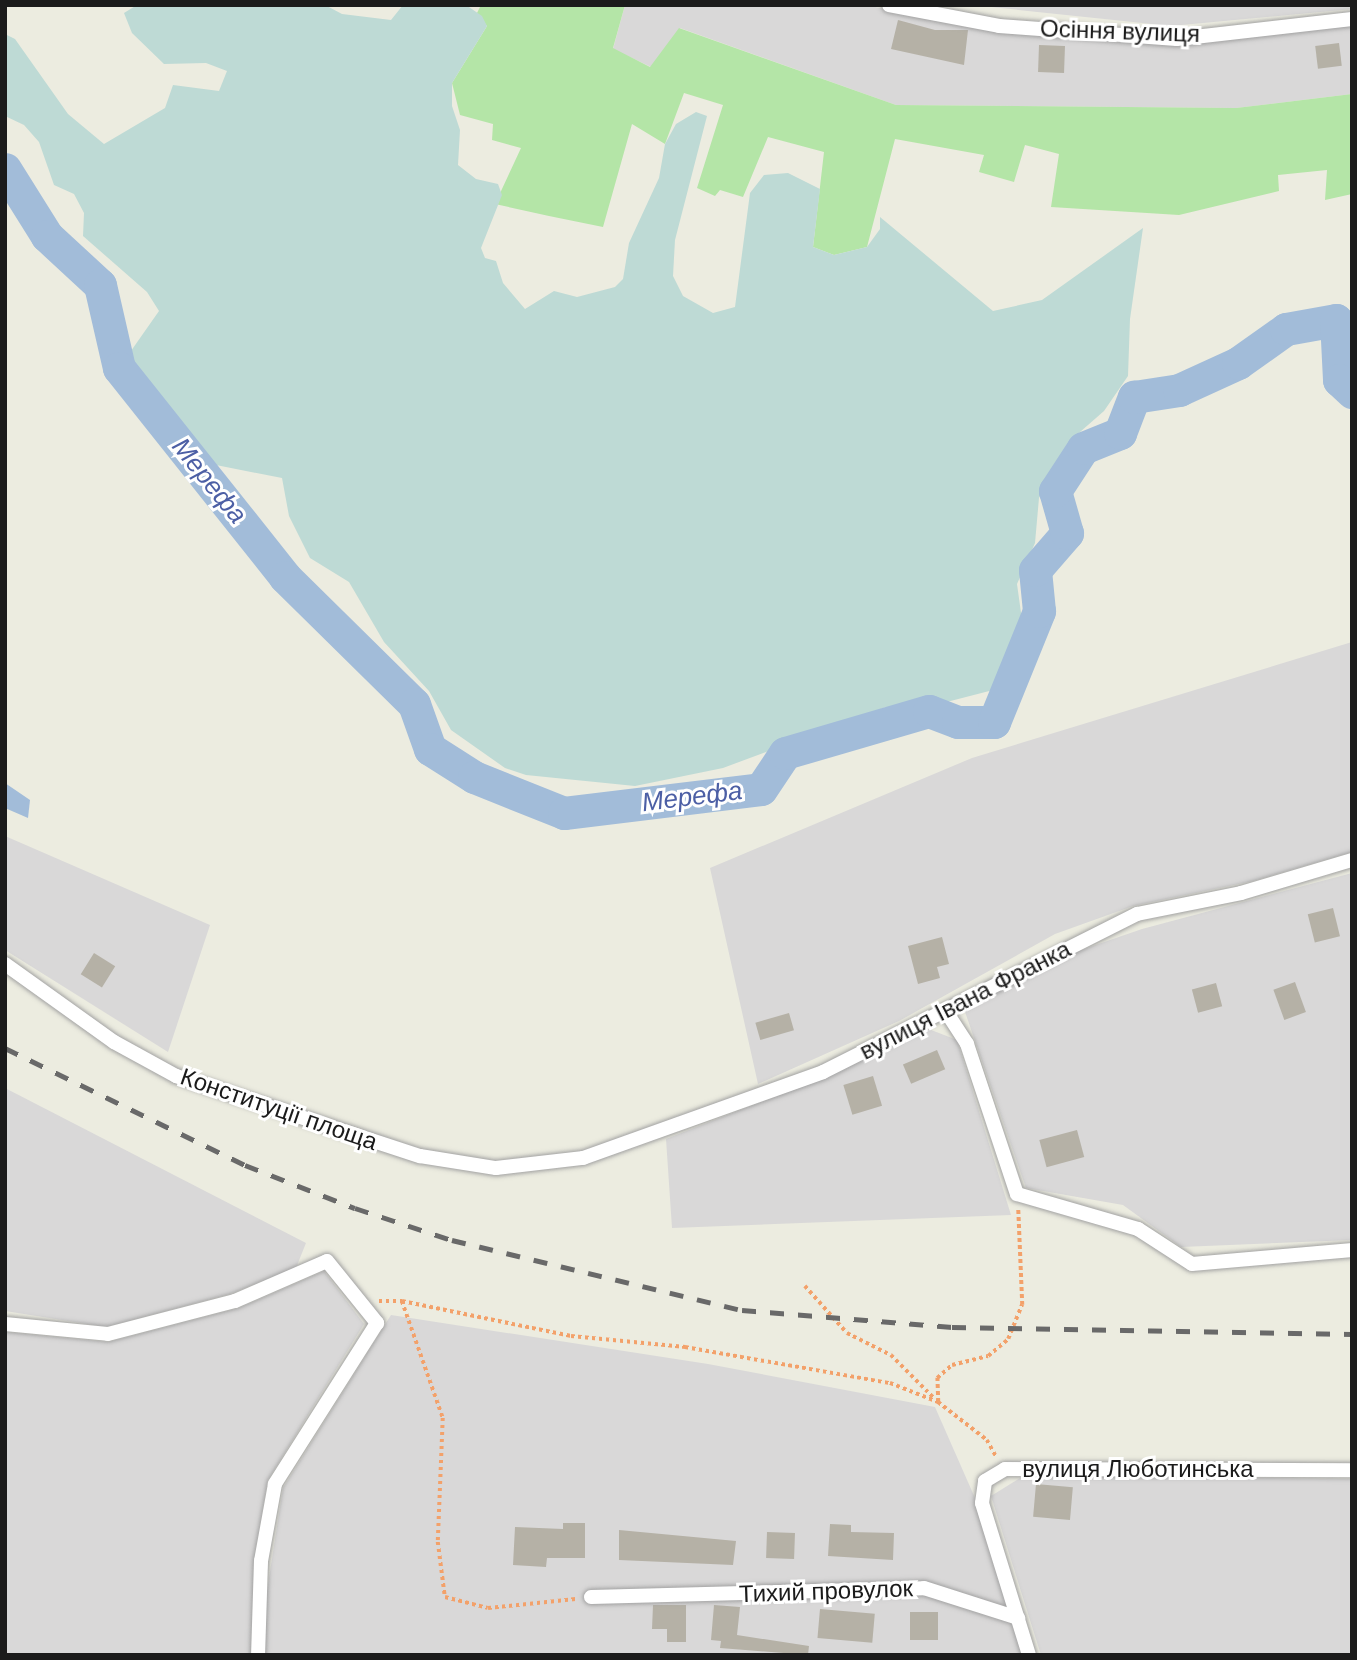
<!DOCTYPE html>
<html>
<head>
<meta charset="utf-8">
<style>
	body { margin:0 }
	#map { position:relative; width:1357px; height:1660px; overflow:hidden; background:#ecece0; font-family:Arial,sans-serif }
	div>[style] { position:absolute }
	.residential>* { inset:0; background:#d9d8d8 }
	.grass>* { inset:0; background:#b4e5a7 }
	.wetland>* { inset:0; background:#bedad5 }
	.water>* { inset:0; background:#a2bcd9 }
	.river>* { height:33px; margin:-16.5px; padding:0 16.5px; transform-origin:16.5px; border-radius:16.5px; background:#a2bcd9 }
	.building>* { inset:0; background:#b5b1a6; transform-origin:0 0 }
	.path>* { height:3.5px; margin-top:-1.75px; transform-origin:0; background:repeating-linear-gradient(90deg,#f3a16a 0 3.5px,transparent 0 7px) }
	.roads { filter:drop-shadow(0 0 2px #a2a2a2) drop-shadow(0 0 2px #a2a2a2) }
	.minor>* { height:14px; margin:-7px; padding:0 7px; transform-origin:7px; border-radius:7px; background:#fff }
	.rail>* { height:5px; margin-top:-2.5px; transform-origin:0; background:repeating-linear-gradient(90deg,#696969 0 14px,transparent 0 28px) }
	span { translate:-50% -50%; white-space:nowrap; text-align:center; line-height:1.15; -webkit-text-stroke:6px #fff; paint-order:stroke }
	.street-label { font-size:24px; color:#1b1b1b }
	.water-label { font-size:26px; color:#4c5fa5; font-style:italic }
	.frame { position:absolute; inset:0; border:7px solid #1b1b1b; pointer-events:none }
</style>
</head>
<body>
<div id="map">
	<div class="residential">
		<i style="clip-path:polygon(625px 5px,865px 5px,998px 31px,1177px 45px,1352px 25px,1352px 94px,1236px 108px,896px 105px,680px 28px,651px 67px,613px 49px)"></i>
		<i style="clip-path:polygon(972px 5px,1352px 5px,1352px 9px,1171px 26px)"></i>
		<i style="clip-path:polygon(1352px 642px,1352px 852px,1253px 881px,1133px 906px,1055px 934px,899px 1021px,758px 1084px,710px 868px,972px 758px)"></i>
		<i style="clip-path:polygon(5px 836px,210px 925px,168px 1052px,5px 950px)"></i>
		<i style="clip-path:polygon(1352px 873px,1352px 1240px,1181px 1247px,1123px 1205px,1026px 1188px,964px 1009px,1055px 959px,1142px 929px)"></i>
		<i style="clip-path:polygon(926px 1028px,957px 1040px,1011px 1215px,672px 1228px,666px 1139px,838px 1072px)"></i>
		<i style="clip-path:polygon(5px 1088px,306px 1243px,296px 1268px,230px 1294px,106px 1327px,5px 1311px)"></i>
		<i style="clip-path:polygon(324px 1271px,364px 1324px,268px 1480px,254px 1559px,251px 1655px,5px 1655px,5px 1332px,108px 1342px,239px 1308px)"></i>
		<i style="clip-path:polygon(391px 1315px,708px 1364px,935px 1407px,975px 1498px,1022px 1655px,264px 1655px,267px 1591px,283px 1488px)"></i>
		<i style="clip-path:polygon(1025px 1475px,1352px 1479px,1352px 1655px,1041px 1655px,991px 1496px)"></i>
	</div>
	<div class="grass">
		<i style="clip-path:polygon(481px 5px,625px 5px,613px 48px,650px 67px,679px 28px,896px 105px,1236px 108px,1352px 94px,1352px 194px,1325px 200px,1327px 170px,1278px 175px,1279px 191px,1179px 215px,1051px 207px,1059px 154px,1025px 145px,1014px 182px,979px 172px,984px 155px,895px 139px,867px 247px,834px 255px,813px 247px,824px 152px,768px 137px,743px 197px,720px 190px,715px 196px,697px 188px,723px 105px,684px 93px,665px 144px,632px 124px,603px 227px,549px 216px,495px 204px,521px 148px,492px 140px,493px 124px,460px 115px,452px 83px,487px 26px,477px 13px)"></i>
	</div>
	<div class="wetland">
		<i style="clip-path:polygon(137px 5px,325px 5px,342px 14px,391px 20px,403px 5px,466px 5px,482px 16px,487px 26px,452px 83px,452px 106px,460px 130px,458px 165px,476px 179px,498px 184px,502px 195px,481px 248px,485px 258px,496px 261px,503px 283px,525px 309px,554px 291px,577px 297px,615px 287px,623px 279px,629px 243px,659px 178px,665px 144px,676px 124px,696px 112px,707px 116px,675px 240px,673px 276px,683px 296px,713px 313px,735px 307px,750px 193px,764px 175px,788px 173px,820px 189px,813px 247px,834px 255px,867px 247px,880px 229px,880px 217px,993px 311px,1042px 300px,1143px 228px,1130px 319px,1128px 376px,1104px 411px,1072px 439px,1039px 498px,1035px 543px,1017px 584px,1023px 627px,997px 689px,935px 705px,929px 711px,886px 707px,723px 768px,635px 786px,526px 775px,505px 768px,451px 730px,429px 691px,384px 642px,349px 582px,310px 558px,289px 516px,282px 478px,216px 465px,168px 420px,141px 383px,119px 368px,159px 311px,147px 292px,83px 236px,84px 213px,74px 194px,54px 185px,39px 142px,24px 125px,5px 116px,5px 34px,15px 39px,68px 114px,104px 144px,165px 108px,173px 85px,219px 91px,227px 71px,206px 63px,164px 64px,132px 33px,124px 13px)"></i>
	</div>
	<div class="water">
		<i style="clip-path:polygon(5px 783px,30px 800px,28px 818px,5px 808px)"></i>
	</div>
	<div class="river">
		<i style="left:5px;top:169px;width:79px;rotate:57.9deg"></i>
		<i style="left:47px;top:236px;width:72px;rotate:42.8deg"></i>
		<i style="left:100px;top:285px;width:85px;rotate:77.1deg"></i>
		<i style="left:119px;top:368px;width:267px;rotate:51.5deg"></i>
		<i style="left:285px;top:577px;width:181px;rotate:44.6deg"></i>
		<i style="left:414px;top:704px;width:48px;rotate:70.4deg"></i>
		<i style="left:430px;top:749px;width:52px;rotate:32.5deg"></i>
		<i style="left:474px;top:777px;width:97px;rotate:21.8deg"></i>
		<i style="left:564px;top:813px;width:198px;rotate:-6.9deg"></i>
		<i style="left:761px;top:789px;width:43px;rotate:-56.3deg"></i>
		<i style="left:785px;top:753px;width:150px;rotate:-16.3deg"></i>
		<i style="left:929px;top:711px;width:31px;rotate:21deg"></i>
		<i style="left:958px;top:722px;width:36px"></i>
		<i style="left:994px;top:722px;width:120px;rotate:-67.9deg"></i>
		<i style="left:1039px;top:611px;width:41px;rotate:-95.6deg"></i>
		<i style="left:1035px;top:570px;width:49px;rotate:-49.1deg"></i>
		<i style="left:1067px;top:533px;width:44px;rotate:-105.9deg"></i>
		<i style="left:1055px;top:491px;width:51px;rotate:-56.9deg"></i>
		<i style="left:1083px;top:448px;width:40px;rotate:-22deg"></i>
		<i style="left:1120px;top:433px;width:39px;rotate:-69deg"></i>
		<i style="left:1134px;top:397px;width:46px;rotate:-8.8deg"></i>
		<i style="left:1179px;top:390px;width:65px;rotate:-24.6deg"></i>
		<i style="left:1238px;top:363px;width:59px;rotate:-35.3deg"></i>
		<i style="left:1286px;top:329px;width:51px;rotate:-10.2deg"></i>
		<i style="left:1336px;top:320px;width:60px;rotate:87.1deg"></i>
		<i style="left:1339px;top:380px;width:18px;rotate:43deg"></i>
	</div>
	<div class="building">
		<i style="clip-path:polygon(898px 20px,935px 30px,968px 30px,964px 65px,891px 49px)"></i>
		<i style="left:1339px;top:43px;width:23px;height:24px;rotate:83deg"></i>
		<i style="left:1039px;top:45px;width:26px;height:27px;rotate:2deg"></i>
		<i style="left:1333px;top:908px;width:29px;height:26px;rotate:76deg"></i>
		<i style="clip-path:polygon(942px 937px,949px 964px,937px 967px,940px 978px,918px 984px,908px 946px)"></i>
		<i style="left:94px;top:953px;width:25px;height:25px;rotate:32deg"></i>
		<i style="left:1295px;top:982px;width:32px;height:23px;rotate:70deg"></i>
		<i style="left:1216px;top:983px;width:24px;height:25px;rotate:75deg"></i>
		<i style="left:789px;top:1013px;width:18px;height:35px;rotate:74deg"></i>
		<i style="left:937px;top:1050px;width:21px;height:37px;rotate:67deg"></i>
		<i style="left:873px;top:1076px;width:31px;height:31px;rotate:73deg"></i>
		<i style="left:1077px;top:1130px;width:28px;height:39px;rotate:75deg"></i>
		<i style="left:1036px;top:1484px;width:37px;height:33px;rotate:5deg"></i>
		<i style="clip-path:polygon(563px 1523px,585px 1523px,585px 1558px,547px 1558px,546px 1567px,513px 1565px,515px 1527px,563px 1529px)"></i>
		<i style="clip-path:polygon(830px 1524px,851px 1525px,851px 1532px,894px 1533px,893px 1560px,828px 1556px)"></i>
		<i style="clip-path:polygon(619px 1530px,736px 1541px,733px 1565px,619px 1560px)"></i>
		<i style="left:767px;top:1532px;width:28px;height:26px;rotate:2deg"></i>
		<i style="clip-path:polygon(653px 1605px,686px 1605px,686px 1642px,667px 1642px,667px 1629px,652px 1629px)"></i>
		<i style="clip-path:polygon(714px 1605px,740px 1607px,737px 1635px,809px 1646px,808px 1655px,720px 1648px,721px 1641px,711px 1640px)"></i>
		<i style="left:820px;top:1609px;width:55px;height:29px;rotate:5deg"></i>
		<i style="left:910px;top:1612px;width:28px;height:28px"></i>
	</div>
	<div class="path">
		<i style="left:805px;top:1286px;width:63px;rotate:48.2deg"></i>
		<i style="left:847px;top:1333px;width:49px;rotate:26.6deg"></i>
		<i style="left:891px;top:1355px;width:61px;rotate:45deg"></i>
		<i style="left:379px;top:1301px;width:23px"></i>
		<i style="left:402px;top:1301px;width:173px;rotate:11.7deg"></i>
		<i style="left:571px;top:1336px;width:115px;rotate:5.5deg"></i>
		<i style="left:685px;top:1347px;width:208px;rotate:10deg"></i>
		<i style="left:890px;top:1383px;width:52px;rotate:21.6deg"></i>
		<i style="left:938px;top:1402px;width:62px;rotate:37.8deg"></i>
		<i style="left:987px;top:1440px;width:18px;rotate:61deg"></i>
		<i style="left:402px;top:1301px;width:124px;rotate:70.7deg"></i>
		<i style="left:443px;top:1418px;width:124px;rotate:92.3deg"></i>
		<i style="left:438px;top:1542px;width:55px;rotate:82.7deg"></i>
		<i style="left:445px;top:1597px;width:44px;rotate:14.3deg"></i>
		<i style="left:488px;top:1608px;width:88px;rotate:-5.8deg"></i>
		<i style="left:938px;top:1402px;width:24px;rotate:-92deg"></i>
		<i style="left:937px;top:1378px;width:20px;rotate:-41deg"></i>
		<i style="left:952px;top:1365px;width:37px;rotate:-14deg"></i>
		<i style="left:988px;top:1356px;width:26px;rotate:-40deg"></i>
		<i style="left:1008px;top:1339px;width:37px;rotate:-68deg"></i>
		<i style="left:1022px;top:1305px;width:95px;rotate:-92.4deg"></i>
	</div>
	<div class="roads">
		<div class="minor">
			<i style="left:889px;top:5px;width:112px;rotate:10.8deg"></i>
			<i style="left:999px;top:26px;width:178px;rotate:4.2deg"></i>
			<i style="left:1177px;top:39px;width:176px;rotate:-6.5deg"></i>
			<i style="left:5px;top:964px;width:134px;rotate:35.6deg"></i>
			<i style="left:114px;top:1042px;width:71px;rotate:28.7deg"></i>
			<i style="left:176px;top:1076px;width:257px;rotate:18.2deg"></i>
			<i style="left:420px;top:1156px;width:77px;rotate:9deg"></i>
			<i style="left:496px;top:1168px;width:88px;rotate:-6.6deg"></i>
			<i style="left:583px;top:1158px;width:255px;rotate:-19.7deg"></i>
			<i style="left:823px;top:1072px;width:352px;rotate:-26.7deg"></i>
			<i style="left:1137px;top:914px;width:106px;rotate:-11.4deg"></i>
			<i style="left:1241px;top:893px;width:116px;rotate:-16.6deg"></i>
			<i style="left:947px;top:1013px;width:37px;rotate:57deg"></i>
			<i style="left:967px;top:1044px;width:158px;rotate:71.6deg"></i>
			<i style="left:1017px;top:1194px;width:126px;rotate:16.1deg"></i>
			<i style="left:1138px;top:1229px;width:64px;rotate:32.9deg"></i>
			<i style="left:1192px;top:1264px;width:161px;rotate:-5deg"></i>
			<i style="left:5px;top:1324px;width:103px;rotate:5.5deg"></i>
			<i style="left:108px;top:1334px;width:131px;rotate:-14.6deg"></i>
			<i style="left:235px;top:1301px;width:100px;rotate:-23.5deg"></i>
			<i style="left:327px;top:1261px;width:80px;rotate:51.1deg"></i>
			<i style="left:377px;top:1323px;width:191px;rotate:122.4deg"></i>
			<i style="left:275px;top:1484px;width:78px;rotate:100.3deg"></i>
			<i style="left:261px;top:1561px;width:94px;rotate:91.8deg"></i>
			<i style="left:591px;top:1597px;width:333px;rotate:-1.5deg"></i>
			<i style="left:924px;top:1588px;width:99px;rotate:17.7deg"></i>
			<i style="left:1029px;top:1655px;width:159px;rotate:-107.2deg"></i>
			<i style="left:982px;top:1503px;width:22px;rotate:-82deg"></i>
			<i style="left:985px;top:1481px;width:23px;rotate:-31deg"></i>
			<i style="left:1005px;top:1469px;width:347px;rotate:0.2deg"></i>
		</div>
	</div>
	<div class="rail">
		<i style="left:5px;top:1048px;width:267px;rotate:26deg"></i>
		<i style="left:245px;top:1165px;width:118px;rotate:21.4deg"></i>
		<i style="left:355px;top:1208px;width:102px;rotate:18.3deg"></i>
		<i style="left:452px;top:1240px;width:298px;rotate:13.6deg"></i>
		<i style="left:742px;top:1310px;width:211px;rotate:4.6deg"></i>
		<i style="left:952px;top:1327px;width:400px;rotate:1deg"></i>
	</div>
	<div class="street-label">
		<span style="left:1120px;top:31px;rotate:2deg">Осіння вулиця</span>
		<span style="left:965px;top:1000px;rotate:-27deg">вулиця Івана Франка</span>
		<span style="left:279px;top:1109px;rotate:19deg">Конституції площа</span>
		<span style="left:1138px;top:1469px">вулиця Люботинська</span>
		<span style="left:826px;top:1591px;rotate:-2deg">Тихий провулок</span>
	</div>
	<div class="water-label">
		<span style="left:209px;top:481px;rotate:51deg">Мерефа</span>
		<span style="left:692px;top:797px;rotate:-7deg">Мерефа</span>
	</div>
	<div class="frame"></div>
</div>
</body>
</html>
